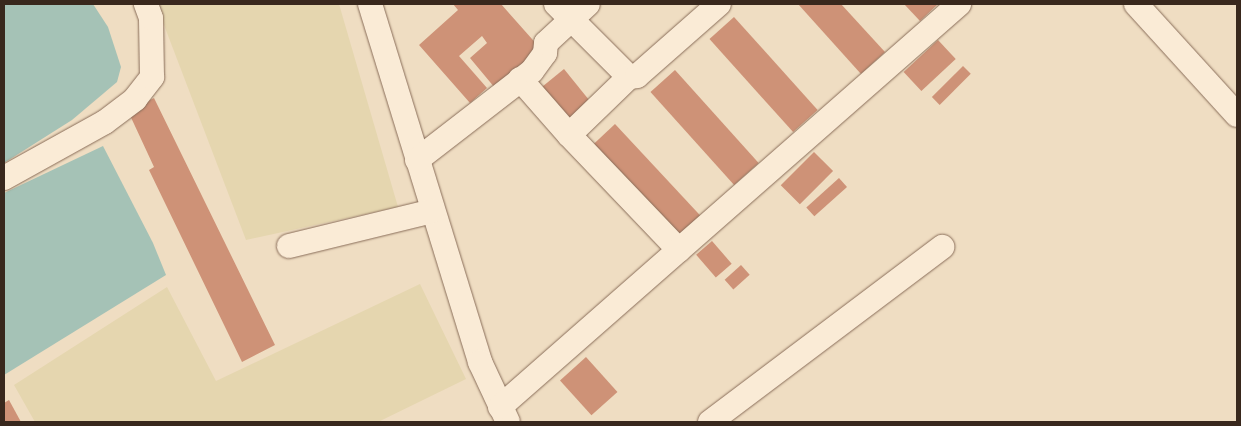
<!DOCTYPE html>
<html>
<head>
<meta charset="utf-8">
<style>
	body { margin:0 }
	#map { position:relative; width:1241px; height:426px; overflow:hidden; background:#efddc2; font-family:Merriweather,serif }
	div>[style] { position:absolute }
	.farmland>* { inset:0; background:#e5d6af }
	.water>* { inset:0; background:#a5c2b6 }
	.building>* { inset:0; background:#ce9277; transform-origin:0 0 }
	.roads { filter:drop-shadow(0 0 1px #896d59) drop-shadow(0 0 1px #896d59) }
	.minor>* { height:24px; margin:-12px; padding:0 12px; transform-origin:12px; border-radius:12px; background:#faebd6 }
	span { translate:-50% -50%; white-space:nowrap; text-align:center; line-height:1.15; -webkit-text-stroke:4px #f6e8d2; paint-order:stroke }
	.frame { position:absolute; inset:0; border:5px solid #39281d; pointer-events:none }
</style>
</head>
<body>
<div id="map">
	<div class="farmland">
		<i style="clip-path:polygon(156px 4px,339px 4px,398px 207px,246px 240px)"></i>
		<i style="clip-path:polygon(420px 284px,466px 379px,378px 422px,35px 422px,14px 385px,167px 287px,216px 381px)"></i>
	</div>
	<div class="water">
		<i style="clip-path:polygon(4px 4px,93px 4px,108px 27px,121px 67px,117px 82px,72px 120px,4px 163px)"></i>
		<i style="clip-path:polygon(103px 146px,153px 243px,166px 275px,4px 375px,4px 193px)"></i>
	</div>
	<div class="building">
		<i style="clip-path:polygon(453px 4px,501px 4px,540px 48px,495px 88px,470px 58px,487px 43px,482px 36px,459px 56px,487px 88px,470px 103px,419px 45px,458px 10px)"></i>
		<i style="clip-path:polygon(798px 4px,841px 4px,885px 52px,861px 74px)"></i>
		<i style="clip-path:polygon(904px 4px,938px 4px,920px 21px)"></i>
		<i style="left:734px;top:17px;width:125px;height:33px;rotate:48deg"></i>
		<i style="left:938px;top:40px;width:26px;height:47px;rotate:47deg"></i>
		<i style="left:963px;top:66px;width:11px;height:44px;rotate:45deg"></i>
		<i style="left:564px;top:69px;width:43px;height:30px;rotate:51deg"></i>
		<i style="left:675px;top:70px;width:125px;height:33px;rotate:48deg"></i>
		<i style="clip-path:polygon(154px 98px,275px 345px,242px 362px,149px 170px,154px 167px,128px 111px)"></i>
		<i style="left:615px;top:124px;width:125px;height:31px;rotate:47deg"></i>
		<i style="left:814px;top:152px;width:27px;height:47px;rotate:45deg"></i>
		<i style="left:839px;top:178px;width:12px;height:44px;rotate:48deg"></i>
		<i style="left:712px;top:241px;width:30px;height:21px;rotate:49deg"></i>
		<i style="left:741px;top:265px;width:13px;height:22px;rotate:48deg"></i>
		<i style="left:586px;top:357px;width:47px;height:35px;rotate:48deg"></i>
		<i style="clip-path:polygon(9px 400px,21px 422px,4px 422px,4px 403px)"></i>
	</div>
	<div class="roads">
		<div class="minor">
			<i style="left:370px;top:4px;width:375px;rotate:72.9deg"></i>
			<i style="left:480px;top:362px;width:66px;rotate:65deg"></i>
			<i style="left:556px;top:4px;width:103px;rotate:45deg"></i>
			<i style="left:1136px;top:4px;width:150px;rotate:47.7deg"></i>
			<i style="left:520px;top:79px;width:74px;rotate:48.8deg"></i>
			<i style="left:417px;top:160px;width:145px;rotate:-37.7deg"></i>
			<i style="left:532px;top:71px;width:22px;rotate:-54deg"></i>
			<i style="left:545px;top:53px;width:10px;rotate:-84deg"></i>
			<i style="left:546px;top:43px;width:57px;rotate:-42.9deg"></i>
			<i style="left:4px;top:178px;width:115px;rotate:-29deg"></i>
			<i style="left:105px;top:122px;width:38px;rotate:-37deg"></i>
			<i style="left:135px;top:99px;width:28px;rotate:-52deg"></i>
			<i style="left:152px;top:77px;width:59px;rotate:-91deg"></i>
			<i style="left:151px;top:18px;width:15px;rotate:-110deg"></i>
			<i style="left:289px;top:246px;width:148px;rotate:-13.7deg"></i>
			<i style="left:679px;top:250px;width:159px;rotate:-133.7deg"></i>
			<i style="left:569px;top:135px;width:83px;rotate:-44deg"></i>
			<i style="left:629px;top:77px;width:8px;rotate:-7deg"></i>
			<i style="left:637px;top:76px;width:109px;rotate:-41.3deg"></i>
			<i style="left:500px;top:407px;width:611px;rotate:-41.28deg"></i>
			<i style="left:710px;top:422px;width:291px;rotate:-37deg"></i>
		</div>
	</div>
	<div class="frame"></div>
</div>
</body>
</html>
